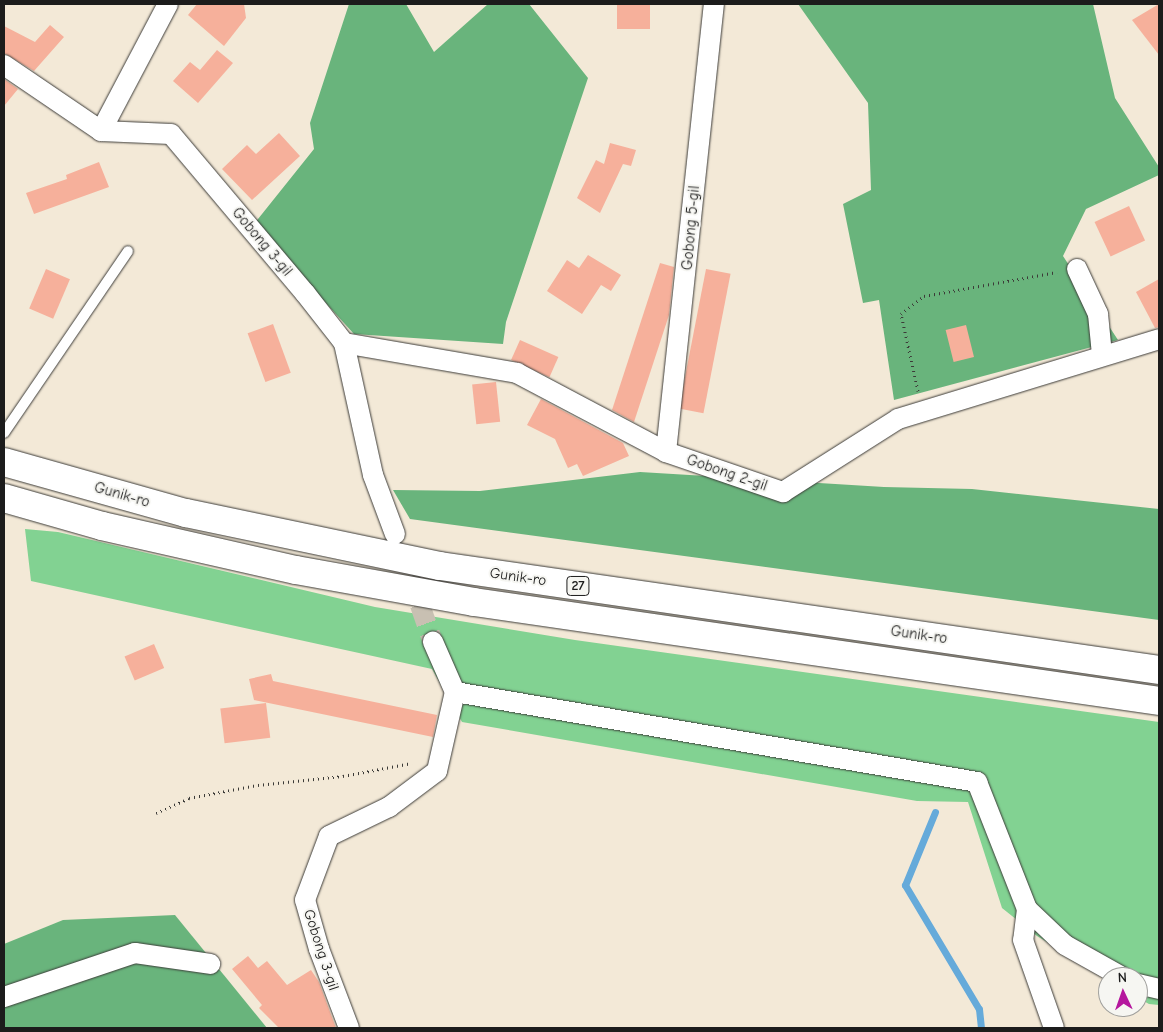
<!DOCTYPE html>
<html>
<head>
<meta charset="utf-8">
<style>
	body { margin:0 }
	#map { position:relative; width:1163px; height:1032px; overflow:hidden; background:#f3e9d7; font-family:"Comic Neue",sans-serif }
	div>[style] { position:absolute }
	.green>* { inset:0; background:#82d292 }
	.forest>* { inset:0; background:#69b47c }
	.stream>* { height:7px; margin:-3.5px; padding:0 3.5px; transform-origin:3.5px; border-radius:3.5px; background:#65aada }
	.building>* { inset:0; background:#f6b09b; transform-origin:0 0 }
	.street-tunnel>* { height:20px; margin-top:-10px; transform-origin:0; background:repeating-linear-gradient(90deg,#c8c0b2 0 20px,transparent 0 30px) }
	.path>* { height:3px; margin-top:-1.5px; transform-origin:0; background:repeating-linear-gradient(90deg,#3c3b38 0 1px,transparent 0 5px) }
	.roads { filter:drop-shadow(0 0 1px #3c3b38) drop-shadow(0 0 1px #3c3b38) }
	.lane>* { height:10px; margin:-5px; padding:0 5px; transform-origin:5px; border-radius:5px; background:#fff }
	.street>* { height:20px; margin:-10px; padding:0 10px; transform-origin:10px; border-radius:10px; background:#fff }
	.highway>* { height:28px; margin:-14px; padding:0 14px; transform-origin:14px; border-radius:14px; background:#fff }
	span { translate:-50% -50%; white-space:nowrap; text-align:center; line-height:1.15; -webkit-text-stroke:4px #f6f6f2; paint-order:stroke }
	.shield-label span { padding:1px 4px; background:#f6f6f2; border:1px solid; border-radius:4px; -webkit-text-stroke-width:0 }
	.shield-label { font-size:14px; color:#1c1c1c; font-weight:700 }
	.street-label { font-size:15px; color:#1c1c1c }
	.frame { position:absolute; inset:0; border:5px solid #1c1c1c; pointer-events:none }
	.north { position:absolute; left:1098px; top:967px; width:50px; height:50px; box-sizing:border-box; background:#f6f6f2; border:1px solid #9f9f9c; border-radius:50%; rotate:357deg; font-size:14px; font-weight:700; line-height:20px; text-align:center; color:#1c1c1c }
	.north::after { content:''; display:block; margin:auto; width:18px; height:22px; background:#b5179e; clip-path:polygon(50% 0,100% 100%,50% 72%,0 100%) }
</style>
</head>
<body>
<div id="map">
	<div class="green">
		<i style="clip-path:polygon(25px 529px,58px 532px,375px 607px,575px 640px,1159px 722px,1159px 1005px,1149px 1004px,1138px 998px,1138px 977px,1108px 979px,1037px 936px,1002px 908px,968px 802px,917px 801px,462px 722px,432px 669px,31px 581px)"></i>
	</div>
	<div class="forest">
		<i style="clip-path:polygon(349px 4px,406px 4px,434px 52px,488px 4px,529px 4px,588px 78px,506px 322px,503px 344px,354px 334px,254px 224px,314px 149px,310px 123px)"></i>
		<i style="clip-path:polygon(798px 4px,1093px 4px,1115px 98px,1159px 167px,1159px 175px,1086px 209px,1063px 256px,1118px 340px,894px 400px,879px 300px,863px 303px,843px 204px,871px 190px,868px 103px)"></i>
		<i style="clip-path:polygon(640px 472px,884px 487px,972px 489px,1159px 509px,1159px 620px,410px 519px,393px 490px,480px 491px)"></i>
		<i style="clip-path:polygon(175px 915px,267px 1028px,4px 1028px,4px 944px,63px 920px)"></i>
	</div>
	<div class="stream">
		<i style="left:935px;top:812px;width:79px;rotate:112.3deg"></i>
		<i style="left:905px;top:885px;width:144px;rotate:59.2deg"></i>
		<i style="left:979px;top:1009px;width:19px;rotate:84deg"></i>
	</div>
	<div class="building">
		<i style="clip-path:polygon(197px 4px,244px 4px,246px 18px,224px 46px,188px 15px)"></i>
		<i style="left:617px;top:4px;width:33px;height:25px"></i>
		<i style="clip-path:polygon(1159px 4px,1159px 55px,1132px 20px)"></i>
		<i style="clip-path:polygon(50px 25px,64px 37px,34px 71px,4px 53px,4px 26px,35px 42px)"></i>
		<i style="clip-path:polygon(217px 50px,233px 63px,198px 103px,173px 81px,190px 62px,200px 70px)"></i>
		<i style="clip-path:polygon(4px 79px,18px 89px,4px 106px)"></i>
		<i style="clip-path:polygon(279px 133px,300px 156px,252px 200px,222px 169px,247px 145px,256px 154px)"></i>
		<i style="clip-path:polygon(610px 143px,636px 150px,631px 166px,623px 164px,600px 213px,577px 198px,596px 160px,604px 164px)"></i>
		<i style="clip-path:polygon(99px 162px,109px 187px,34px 214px,26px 193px,67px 179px,66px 175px)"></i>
		<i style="left:1129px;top:206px;width:38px;height:38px;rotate:65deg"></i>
		<i style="clip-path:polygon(588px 255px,621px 275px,611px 291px,601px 285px,582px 314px,547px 291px,567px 260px,579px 268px)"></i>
		<i style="clip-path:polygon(660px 263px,674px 267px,669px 315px,634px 422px,612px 410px)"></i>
		<i style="left:46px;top:269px;width:26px;height:43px;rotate:23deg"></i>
		<i style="left:706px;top:269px;width:25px;height:142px;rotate:11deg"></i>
		<i style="clip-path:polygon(1159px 279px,1159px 327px,1155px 328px,1136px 292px)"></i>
		<i style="left:273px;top:324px;width:52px;height:27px;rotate:70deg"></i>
		<i style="left:966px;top:325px;width:33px;height:21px;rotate:76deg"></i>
		<i style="left:520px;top:340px;width:42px;height:22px;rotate:24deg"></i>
		<i style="left:496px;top:382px;width:40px;height:24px;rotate:84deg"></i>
		<i style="clip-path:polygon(541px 399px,623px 443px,629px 456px,583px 476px,577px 464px,568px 468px,555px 439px,527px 425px)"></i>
		<i style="left:154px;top:644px;width:26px;height:32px;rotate:67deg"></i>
		<i style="clip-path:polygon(271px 674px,273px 681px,437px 715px,433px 737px,254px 700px,249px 679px)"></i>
		<i style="left:266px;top:703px;width:35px;height:46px;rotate:83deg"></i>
		<i style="clip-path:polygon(248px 956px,258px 968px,267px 961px,287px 985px,311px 970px,319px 982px,336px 1028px,279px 1028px,259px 1008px,262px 1005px,232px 969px)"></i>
	</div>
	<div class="street-tunnel">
		<i style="left:400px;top:548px;width:100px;rotate:70.7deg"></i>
	</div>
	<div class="path">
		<i style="left:918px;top:391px;width:79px;rotate:-102.4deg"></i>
		<i style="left:901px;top:314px;width:29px;rotate:-38deg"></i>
		<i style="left:924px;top:296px;width:135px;rotate:-10.2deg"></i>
		<i style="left:156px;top:813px;width:36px;rotate:-24deg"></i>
		<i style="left:189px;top:798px;width:70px;rotate:-10.7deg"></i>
		<i style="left:258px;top:785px;width:85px;rotate:-6deg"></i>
		<i style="left:343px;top:776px;width:70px;rotate:-10.7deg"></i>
	</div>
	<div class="roads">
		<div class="lane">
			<i style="left:4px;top:433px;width:220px;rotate:-55.7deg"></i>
		</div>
		<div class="street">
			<i style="left:4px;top:65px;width:117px;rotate:34.2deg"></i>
			<i style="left:101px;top:131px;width:70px;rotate:2.5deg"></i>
			<i style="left:171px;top:134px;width:208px;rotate:49.9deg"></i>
			<i style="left:305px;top:293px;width:63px;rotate:52deg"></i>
			<i style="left:344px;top:343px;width:135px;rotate:77.6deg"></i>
			<i style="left:373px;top:475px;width:63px;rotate:69.6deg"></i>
			<i style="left:101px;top:131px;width:144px;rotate:-62.2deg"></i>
			<i style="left:1077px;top:269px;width:50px;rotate:65deg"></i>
			<i style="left:1098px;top:314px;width:41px;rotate:84.4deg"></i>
			<i style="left:344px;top:343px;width:176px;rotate:9.8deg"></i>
			<i style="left:517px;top:373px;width:169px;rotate:27.9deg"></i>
			<i style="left:666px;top:452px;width:124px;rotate:18.9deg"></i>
			<i style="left:783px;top:492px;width:136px;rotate:-32.4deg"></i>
			<i style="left:898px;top:419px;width:273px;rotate:-17deg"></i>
			<i style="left:666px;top:452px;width:451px;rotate:-83.9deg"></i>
			<i style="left:455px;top:692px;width:530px;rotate:9.78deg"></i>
			<i style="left:977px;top:782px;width:136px;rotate:68.5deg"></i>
			<i style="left:1027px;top:909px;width:31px;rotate:97deg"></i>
			<i style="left:1023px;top:940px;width:93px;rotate:70.6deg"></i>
			<i style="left:1027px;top:909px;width:52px;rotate:43.5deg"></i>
			<i style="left:1065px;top:945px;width:65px;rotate:29.3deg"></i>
			<i style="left:1138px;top:984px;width:22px;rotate:13deg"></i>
			<i style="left:4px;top:997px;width:138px;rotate:-18.6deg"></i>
			<i style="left:135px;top:953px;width:76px;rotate:8.3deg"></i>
			<i style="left:349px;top:1028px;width:85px;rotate:-110.8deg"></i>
			<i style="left:319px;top:949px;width:51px;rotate:-105.9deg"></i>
			<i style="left:305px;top:900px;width:68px;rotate:-69.4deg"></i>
			<i style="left:329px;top:836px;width:67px;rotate:-25.8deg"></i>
			<i style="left:389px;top:807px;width:60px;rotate:-36.9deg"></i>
			<i style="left:437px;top:771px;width:81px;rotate:-77.2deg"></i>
			<i style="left:455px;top:692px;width:55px;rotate:-113.7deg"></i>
		</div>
		<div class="highway">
			<i style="left:4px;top:462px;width:189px;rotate:15.7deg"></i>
			<i style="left:186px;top:513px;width:259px;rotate:11.8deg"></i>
			<i style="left:440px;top:566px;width:726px;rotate:8.23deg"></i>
			<i style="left:4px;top:498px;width:102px;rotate:15.9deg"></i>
			<i style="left:102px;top:526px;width:199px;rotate:12.8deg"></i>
			<i style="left:296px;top:570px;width:181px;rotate:10.2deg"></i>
			<i style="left:474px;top:602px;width:692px;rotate:8.22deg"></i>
		</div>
	</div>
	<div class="shield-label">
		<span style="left:578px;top:586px">27</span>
	</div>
	<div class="street-label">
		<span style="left:691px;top:228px;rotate:-85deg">Gobong 5-gil</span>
		<span style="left:262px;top:242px;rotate:50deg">Gobong 3-gil</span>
		<span style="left:727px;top:473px;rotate:19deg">Gobong 2-gil</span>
		<span style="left:122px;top:495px;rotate:16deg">Gunik-ro</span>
		<span style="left:518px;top:577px;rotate:8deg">Gunik-ro</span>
		<span style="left:919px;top:635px;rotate:8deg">Gunik-ro</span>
		<span style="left:321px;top:950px;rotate:72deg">Gobong 3-gil</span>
	</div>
	<div class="frame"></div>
	<div class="north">N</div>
</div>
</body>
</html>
